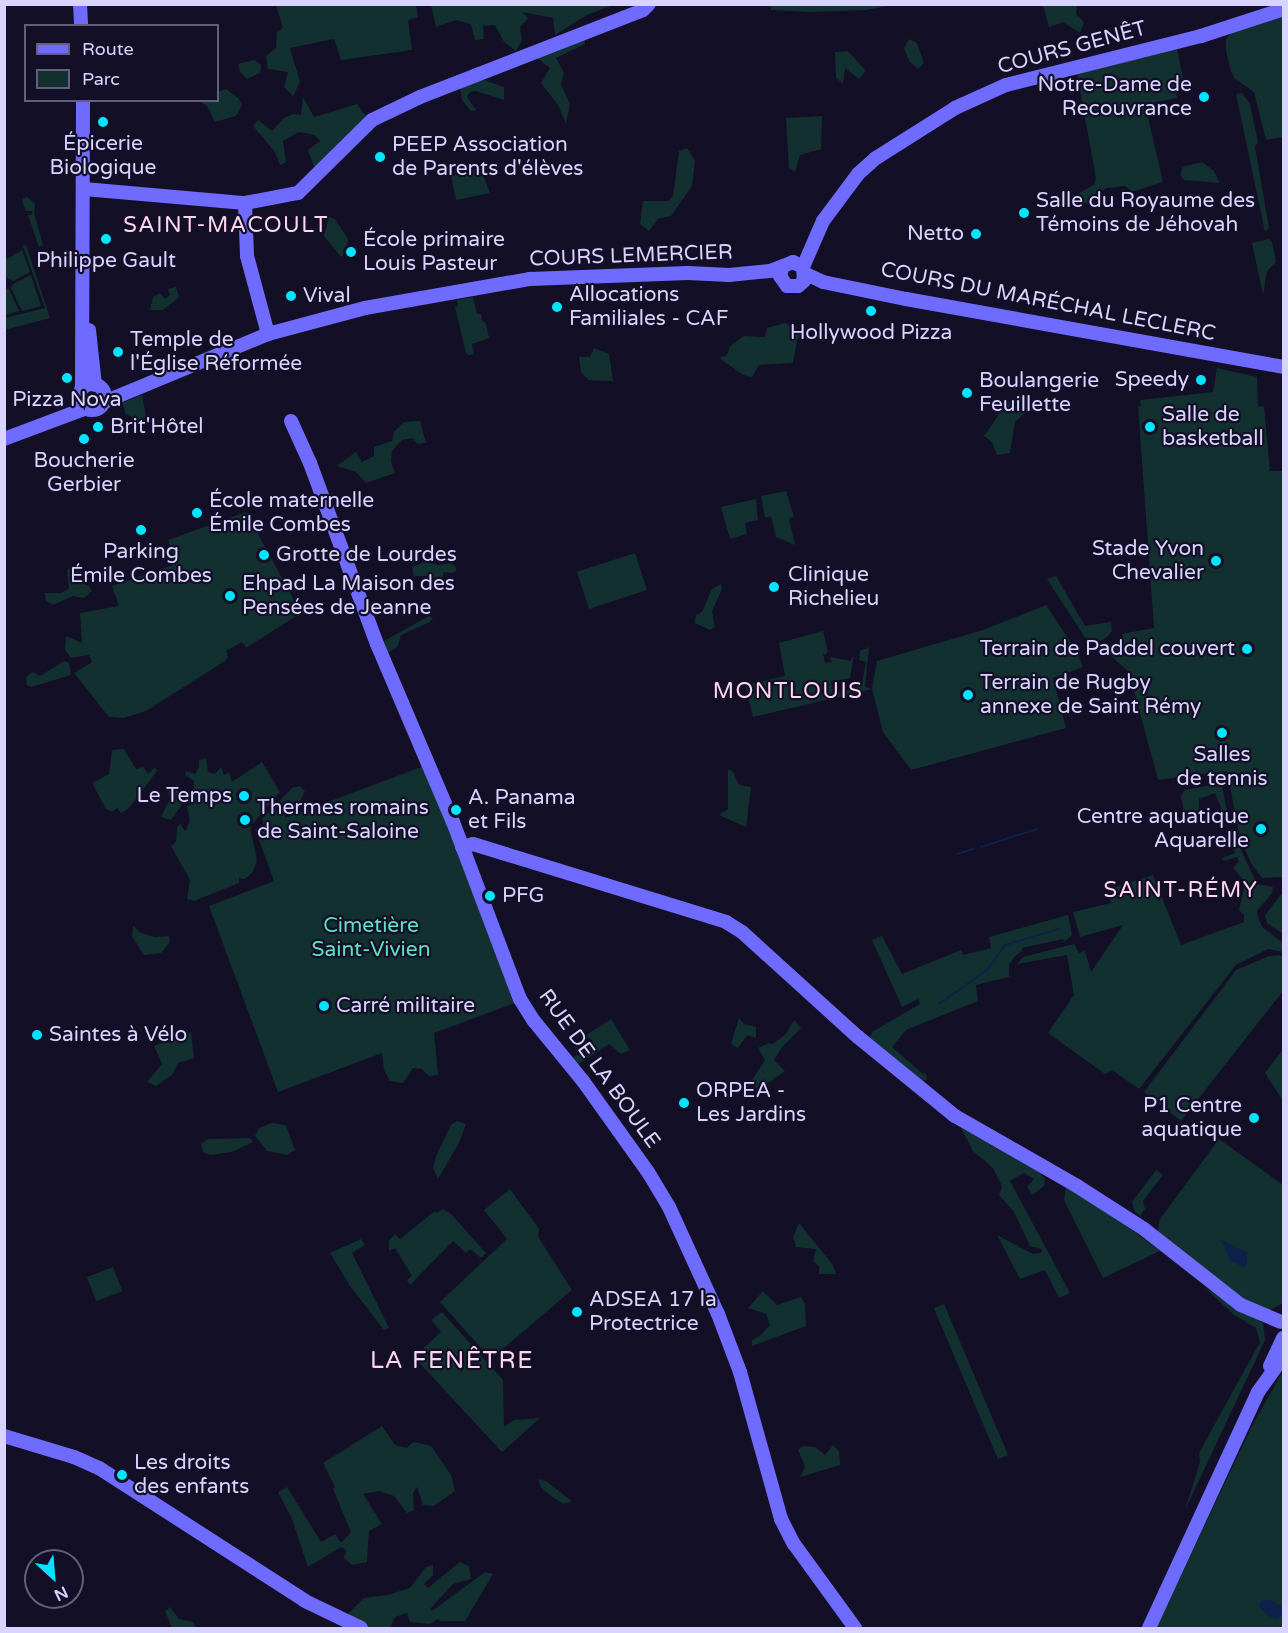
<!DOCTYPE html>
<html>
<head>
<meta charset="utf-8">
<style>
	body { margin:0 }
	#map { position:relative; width:1288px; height:1633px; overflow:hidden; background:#130f26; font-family:"Varela Round",sans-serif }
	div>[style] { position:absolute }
	.green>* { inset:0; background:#12302f; transform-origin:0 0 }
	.water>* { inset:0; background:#0c2248 }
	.stream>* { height:2px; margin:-1px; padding:0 1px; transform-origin:1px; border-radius:1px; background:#0c2248 }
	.secondary>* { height:14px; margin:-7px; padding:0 7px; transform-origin:7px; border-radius:7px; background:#6f6bff }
	.secondary>.ring { margin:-7px; padding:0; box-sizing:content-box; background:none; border:14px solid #6f6bff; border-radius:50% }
	.dots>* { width:16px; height:16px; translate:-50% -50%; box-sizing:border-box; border:3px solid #130f26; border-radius:50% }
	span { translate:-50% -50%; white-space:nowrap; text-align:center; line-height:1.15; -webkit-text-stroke:4.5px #130f26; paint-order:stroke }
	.street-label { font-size:21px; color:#d9d4ff }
	.poi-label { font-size:21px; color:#d9d4ff }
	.right { translate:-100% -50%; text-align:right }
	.left { translate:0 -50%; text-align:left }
	.park-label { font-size:21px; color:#5fe0c0 }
	.neighbourhood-label { font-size:22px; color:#ffd6f0; letter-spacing:1.5px }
	.quarter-label { font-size:24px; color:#ffd6f0; letter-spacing:1.5px }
	.frame { position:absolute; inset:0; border:6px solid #d9d4ff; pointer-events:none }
	.legend { position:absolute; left:24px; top:24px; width:195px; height:78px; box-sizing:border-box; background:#130f26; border:2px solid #625e7d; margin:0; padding:8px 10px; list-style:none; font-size:18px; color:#d9d4ff }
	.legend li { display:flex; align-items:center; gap:12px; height:30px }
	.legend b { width:30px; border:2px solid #625e7d }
	.north { position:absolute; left:24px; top:1549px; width:60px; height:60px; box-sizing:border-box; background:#130f26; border:2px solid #625e7d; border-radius:50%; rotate:154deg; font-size:16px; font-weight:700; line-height:24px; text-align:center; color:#d9d4ff }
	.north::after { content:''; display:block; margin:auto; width:21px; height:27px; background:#00e5ff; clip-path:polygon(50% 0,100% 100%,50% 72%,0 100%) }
</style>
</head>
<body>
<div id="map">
	<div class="green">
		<i style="clip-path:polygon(276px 5px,416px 5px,418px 17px,408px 20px,412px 50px,341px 60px,334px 39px,290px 48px,300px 82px,293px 96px,284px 87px,288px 72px,268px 69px,266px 56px,276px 48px,277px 32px,283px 28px)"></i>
		<i style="clip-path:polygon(431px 5px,431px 4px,613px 5px,587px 15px,555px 35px,553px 18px,522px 12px,528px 18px,520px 27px,522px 40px,516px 51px,504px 42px,495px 25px,483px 26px,484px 39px,475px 40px,471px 24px,456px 20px,436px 27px)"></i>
		<i style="clip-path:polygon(771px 5px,771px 4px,892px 5px,867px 10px,813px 12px,771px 10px)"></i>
		<i style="clip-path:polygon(1043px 5px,1077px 5px,1076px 14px,1084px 22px,1080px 33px,1063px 22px,1049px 27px)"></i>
		<i style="clip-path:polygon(1283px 14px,1283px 137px,1266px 140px,1254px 92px,1234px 78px,1231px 71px,1226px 51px,1226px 39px,1234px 31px)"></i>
		<i style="clip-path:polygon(584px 35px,585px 44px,556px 58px,564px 73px,561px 85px,570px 104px,566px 124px,558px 105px,541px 83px,550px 68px,533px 55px)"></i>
		<i style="clip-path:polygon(909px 39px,917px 43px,924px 63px,918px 69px,909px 61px,904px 48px)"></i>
		<i style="clip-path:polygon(1177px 48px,1185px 89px,1176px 91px,1177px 98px,1145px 104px,1163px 182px,1132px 192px,1125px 186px,1107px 188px,1100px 192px,1092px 204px,1077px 202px,1074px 196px,1094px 185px,1096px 178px,1077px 74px)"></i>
		<i style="clip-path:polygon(848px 51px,866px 71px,859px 79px,845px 68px,843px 84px,836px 78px,835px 52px)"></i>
		<i style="clip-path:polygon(254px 60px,261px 65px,260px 73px,247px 79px,240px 72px,238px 64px)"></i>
		<i style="clip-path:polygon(478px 78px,504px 87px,504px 100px,476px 91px,470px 92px,467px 97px,476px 110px,471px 111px,462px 100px,460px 87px)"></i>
		<i style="clip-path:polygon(226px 89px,238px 98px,242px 105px,236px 116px,215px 122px,207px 106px,200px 101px,218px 100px,218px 92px)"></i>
		<i style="clip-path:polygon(1242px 93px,1250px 104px,1258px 142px,1255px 147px,1269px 228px,1265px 232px,1236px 94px)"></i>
		<i style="clip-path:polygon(303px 97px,314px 117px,357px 104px,367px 118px,315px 170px,308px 150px,320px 141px,315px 135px,299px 132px,283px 141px,286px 162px,280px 165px,275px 152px,253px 126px,258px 120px,272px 131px,284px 118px,293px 114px,301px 115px)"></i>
		<i style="clip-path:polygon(822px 116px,821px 149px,800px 155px,795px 172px,789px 168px,786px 118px)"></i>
		<i style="clip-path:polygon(687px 148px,695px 161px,692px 186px,671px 216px,658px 219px,649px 231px,640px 224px,643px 201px,668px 201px,673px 196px,679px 151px)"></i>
		<i style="clip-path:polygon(1202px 162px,1214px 171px,1220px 183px,1184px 180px,1180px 175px,1183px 167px)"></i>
		<i style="clip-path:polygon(480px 168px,490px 193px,456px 200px,451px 176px)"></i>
		<i style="clip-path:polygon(27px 197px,35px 204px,34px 213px,43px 245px,39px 247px,28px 215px,31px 215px,33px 211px,26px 211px,23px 204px,22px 199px)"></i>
		<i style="clip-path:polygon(329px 217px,335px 219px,348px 239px,346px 253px,341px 257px,324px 236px)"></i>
		<i style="clip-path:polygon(1269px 239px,1272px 242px,1276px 262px,1267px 271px,1263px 295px,1252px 243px)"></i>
		<i style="clip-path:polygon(26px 245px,50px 318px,5px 330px,5px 318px,45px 308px,23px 246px)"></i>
		<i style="clip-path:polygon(22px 250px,30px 272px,13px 281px,7px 278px,5px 272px,5px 260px)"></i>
		<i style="clip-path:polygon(31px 275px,41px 306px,22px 311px,11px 288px,13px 284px)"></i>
		<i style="clip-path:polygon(176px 287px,179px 297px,172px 303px,163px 310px,150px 310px,153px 297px,160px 293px,165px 299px,170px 295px,168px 289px)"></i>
		<i style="clip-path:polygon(5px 288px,9px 289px,19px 311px,5px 315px)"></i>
		<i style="clip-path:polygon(473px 297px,477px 314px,481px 314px,482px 321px,486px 323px,489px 338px,472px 344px,474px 354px,469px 355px,466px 353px,455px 307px,458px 306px,457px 300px)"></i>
		<i style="clip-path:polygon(785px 323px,802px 334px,797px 340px,793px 363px,759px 365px,752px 377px,743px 375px,719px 358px,727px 355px,730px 346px,744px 336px,765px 337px,767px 328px)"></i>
		<i style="clip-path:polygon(594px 348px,609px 354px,613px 381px,589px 380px,581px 372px,579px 357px,590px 357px)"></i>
		<i style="clip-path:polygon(1217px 368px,1257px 377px,1258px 407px,1264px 406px,1270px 471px,1283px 471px,1283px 877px,1262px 878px,1251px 863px,1240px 838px,1227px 771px,1158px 780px,1129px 672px,1109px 654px,1111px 649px,1123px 640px,1122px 634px,1154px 628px,1138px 406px,1141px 406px,1140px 400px,1213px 392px)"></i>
		<i style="clip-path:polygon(142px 395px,147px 421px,139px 421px,126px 414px,122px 403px)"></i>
		<i style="clip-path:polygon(1049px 401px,1049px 406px,1026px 412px,1015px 422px,1010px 453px,997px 455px,992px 442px,984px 436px,998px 416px,1000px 402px)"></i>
		<i style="clip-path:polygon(420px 421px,426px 443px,417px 444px,413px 438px,402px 440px,392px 451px,391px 461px,395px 473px,366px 483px,356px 472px,337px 466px,356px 452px,362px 462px,374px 456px,374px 447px,392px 441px,394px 432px,404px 422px)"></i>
		<i style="clip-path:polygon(786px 491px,794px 517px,789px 518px,795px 545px,776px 537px,771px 516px,765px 518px,761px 496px)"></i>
		<i style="clip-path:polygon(756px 499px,758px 520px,745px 523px,747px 534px,730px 539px,721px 507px)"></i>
		<i style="clip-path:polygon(246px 512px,301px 613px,246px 648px,242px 642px,226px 651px,228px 657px,225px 661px,146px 711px,124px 718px,109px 717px,74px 673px,92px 662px,89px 655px,71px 658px,65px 650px,66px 636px,82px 643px,80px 613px,119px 606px,112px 586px,176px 564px,168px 540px)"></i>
		<i style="left:635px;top:553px;width:39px;height:61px;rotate:72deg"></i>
		<i style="clip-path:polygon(425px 562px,439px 565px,451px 563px,456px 567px,456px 571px,452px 573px,444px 572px,441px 581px,436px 582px,432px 576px,414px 576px,412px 567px)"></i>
		<i style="clip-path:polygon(73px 566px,80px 571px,81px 583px,89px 586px,92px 591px,84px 598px,73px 596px,53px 605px,46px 601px,45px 593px,62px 593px,69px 588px,67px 570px)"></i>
		<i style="clip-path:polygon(1056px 576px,1085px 626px,1111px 622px,1112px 631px,1108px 636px,1101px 641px,1086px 639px,1047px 579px)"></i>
		<i style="clip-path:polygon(721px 584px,722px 589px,712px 611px,715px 627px,710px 630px,695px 623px,696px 615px,702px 612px,712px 589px)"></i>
		<i style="clip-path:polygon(1046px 605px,1077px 652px,1083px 667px,1053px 678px,1066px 728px,911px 770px,883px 732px,872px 689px,753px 717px,745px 685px,785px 676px,779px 643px,823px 631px,828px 652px,825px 655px,823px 653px,825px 663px,833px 662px,829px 659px,831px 657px,850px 661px,854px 655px,850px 678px,831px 682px,834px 693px,854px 689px,853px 685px,862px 684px,866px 662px,859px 660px,860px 651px,869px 647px,865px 687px,872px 689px,877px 661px,983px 630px)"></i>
		<i style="clip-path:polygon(429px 616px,433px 618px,430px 622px,401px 635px,398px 646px,387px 654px,384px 641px)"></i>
		<i style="clip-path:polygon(64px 661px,69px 663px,71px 675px,31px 687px,27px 685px,26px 677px,33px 672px,40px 676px)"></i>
		<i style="clip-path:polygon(124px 749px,136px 769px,143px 767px,148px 774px,155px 767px,157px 771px,129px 808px,121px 813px,117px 808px,112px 812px,106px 809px,92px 783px,109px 774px,112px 750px)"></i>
		<i style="clip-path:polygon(206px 758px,208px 772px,215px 774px,221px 767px,224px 775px,229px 772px,232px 782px,262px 762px,280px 792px,250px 827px,257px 860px,253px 872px,245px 879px,239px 878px,239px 883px,194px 901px,187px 899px,190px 880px,171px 846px,176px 842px,177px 827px,180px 824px,185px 831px,190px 821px,187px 806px,196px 803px,191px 795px,194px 793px,194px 781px,185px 775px,186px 771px,195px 774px,199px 767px,199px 760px)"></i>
		<i style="clip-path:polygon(424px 766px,515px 1003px,434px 1033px,438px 1075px,429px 1076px,422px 1069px,413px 1068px,403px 1083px,390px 1081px,384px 1070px,382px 1053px,278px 1092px,209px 906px,274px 881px,255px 829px,264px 826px,262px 819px,292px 788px,300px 786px,305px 791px,298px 805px,285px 811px,285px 818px)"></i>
		<i style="clip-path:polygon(728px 769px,733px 772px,739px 785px,751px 787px,746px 827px,719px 815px,728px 809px)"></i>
		<i style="clip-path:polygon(1209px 778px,1220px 778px,1229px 819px,1227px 823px,1215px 793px,1199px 799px,1199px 813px,1190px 817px,1184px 813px,1181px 797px,1184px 790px,1211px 785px)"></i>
		<i style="clip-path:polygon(168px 788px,180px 791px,184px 802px,171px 820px,161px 817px,169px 801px)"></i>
		<i style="clip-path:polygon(1231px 835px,1234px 835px,1257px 884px,1273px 887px,1272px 893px,1257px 911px,1258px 917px,1262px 927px,1283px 943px,1283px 952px,1268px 949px,1236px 965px,1139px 1089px,1112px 1070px,1105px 1074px,1048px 1033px,1074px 995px,1067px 955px,1017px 964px,1023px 957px,1074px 944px,1079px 953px,1085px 951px,1091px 972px,1123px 925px,1080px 937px,1073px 912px,1111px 903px,1107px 890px,1153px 875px,1181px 945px,1244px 922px,1244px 915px,1239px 910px,1245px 882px,1233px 868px,1239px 861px,1237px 857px,1224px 861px,1222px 858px,1235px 853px)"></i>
		<i style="clip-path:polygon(1283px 892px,1283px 934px,1267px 923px,1265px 915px)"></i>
		<i style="clip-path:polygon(1068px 915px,1072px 934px,1069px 938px,1064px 942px,1063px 939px,1022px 948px,1022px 951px,1014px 957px,1009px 965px,1009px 977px,976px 985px,978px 1001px,906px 1030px,892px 1047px,923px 1074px,926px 1073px,927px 1080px,922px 1081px,870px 1038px,872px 1032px,920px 1004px,918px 999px,902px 1007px,872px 940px,882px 936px,902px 974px,961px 950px,963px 955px,991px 948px,989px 937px)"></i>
		<i style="clip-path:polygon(133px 926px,141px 933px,155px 937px,169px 936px,170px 942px,161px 953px,144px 955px,132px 936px)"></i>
		<i style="clip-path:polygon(1279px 955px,1283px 957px,1283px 991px,1181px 1121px,1144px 1092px,1236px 970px,1269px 956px)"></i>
		<i style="clip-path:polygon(739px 1018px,744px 1024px,756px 1027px,756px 1038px,747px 1035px,738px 1048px,731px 1044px)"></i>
		<i style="clip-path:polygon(611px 1019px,630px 1050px,621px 1054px,609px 1044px,577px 1065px,572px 1058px,591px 1047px,592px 1040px,585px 1036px)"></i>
		<i style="clip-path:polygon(794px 1020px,801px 1028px,782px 1047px,774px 1060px,785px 1071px,760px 1089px,755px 1087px,752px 1080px,765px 1060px,758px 1048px,769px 1043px,773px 1044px,786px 1034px)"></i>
		<i style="clip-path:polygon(191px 1032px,194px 1058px,178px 1063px,172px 1075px,156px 1086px,147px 1082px,162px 1064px,154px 1046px)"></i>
		<i style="clip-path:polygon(1283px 1049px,1283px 1101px,1265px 1073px)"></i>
		<i style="clip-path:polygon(457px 1121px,466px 1124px,459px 1143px,438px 1179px,433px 1168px,437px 1154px,451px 1125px)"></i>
		<i style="clip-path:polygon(272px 1123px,286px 1125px,295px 1150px,287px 1155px,267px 1151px,255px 1136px,259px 1128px)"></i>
		<i style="clip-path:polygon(961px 1128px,1039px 1172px,1045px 1179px,1044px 1186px,1032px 1195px,1027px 1187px,1034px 1179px,1024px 1173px,1010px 1181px,1070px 1293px,1059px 1298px,1045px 1270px,1020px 1279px,997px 1235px,1033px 1254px,1041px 1253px,1042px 1249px,1030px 1246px,1014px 1212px,999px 1195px,1002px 1186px,993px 1168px,973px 1151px)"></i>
		<i style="clip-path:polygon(250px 1138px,253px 1142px,232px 1152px,210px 1155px,203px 1152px,201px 1144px,208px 1139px)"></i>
		<i style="clip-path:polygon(1219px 1139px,1283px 1185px,1283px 1303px,1267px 1312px,1248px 1302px,1157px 1233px,1160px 1219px)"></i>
		<i style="clip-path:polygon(1156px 1170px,1163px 1175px,1143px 1201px,1145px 1209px,1140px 1216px,1134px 1210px,1132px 1202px)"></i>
		<i style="clip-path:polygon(1066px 1186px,1135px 1232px,1160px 1251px,1103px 1278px,1064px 1200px)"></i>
		<i style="clip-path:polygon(510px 1189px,539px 1229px,538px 1237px,572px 1290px,491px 1359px,440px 1302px,507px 1239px,484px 1210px)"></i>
		<i style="clip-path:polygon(443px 1209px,451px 1214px,486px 1253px,481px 1258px,470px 1249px,466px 1253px,453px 1241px,410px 1285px,407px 1280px,412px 1276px,395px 1248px,389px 1251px,389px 1241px,395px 1234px,400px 1239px,435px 1211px,437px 1213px)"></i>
		<i style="clip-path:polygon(799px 1223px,833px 1265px,836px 1274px,819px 1274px,819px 1266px,813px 1261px,816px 1249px,796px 1247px,793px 1237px)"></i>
		<i style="clip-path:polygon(361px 1239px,365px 1245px,352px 1253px,389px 1328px,384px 1330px,350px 1286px,330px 1253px)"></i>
		<i style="left:113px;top:1267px;width:26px;height:28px;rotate:69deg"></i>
		<i style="clip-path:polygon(1205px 1288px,1263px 1323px,1265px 1340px,1185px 1510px,1200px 1462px,1199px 1453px,1260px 1342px,1256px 1328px,1234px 1315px)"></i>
		<i style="clip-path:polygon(763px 1291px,777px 1305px,801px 1297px,805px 1304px,806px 1326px,752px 1346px,752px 1340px,761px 1335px,770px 1325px,766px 1314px,748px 1308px)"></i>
		<i style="left:944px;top:1304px;width:164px;height:11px;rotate:67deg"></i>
		<i style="clip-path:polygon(442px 1312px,503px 1380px,504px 1427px,514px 1420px,540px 1418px,502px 1452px,414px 1357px,441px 1332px,431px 1320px)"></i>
		<i style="clip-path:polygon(1283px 1371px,1283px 1628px,1156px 1628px,1252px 1426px)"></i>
		<i style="clip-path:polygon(382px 1426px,395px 1445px,406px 1448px,414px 1442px,431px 1446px,451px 1475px,455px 1491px,434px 1506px,423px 1505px,417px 1487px,413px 1493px,414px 1510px,407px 1513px,394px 1496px,379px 1491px,363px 1494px,382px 1524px,369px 1531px,367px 1562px,352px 1565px,344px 1558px,346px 1550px,341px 1547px,308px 1567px,292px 1519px,278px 1492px,287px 1487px,321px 1542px,335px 1534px,340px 1542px,343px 1541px,351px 1532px,333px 1489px,335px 1487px,323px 1463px)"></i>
		<i style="clip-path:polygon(833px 1445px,839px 1451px,840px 1465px,800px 1477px,805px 1466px,798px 1450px,803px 1446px,815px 1447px,825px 1455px)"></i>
		<i style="clip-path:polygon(538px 1479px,546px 1481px,572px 1501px,564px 1504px,551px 1496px,541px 1488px)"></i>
		<i style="clip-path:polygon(460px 1562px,469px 1566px,471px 1579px,453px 1584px,430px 1609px,432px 1611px,485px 1572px,493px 1574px,465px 1621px,441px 1621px,437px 1619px,430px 1624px,410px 1622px,407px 1613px,395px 1617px,390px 1628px,361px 1628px,348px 1619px,349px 1613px,364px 1598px,388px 1595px,410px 1588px,426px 1567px,433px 1565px,433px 1575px,424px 1584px,428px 1588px)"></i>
		<i style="clip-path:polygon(170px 1607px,179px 1619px,193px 1622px,196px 1628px,172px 1628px,165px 1611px)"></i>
	</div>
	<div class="water">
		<i style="clip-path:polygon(1219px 1239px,1247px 1252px,1247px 1265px,1243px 1267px,1229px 1260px,1224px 1245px)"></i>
		<i style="clip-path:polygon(1264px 1600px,1270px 1600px,1280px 1605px,1283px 1611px,1282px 1616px,1275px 1619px,1267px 1615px,1260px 1608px,1259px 1603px)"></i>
	</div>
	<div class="stream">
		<i style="left:981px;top:847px;width:59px;rotate:-17.8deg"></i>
		<i style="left:957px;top:854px;width:17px;rotate:-17deg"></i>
		<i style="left:939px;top:1004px;width:59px;rotate:-35.3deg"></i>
		<i style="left:987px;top:970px;width:31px;rotate:-54deg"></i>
		<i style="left:1005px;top:945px;width:56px;rotate:-16.5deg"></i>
	</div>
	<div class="secondary">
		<i style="left:80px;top:4px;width:22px;rotate:87deg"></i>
		<i style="left:84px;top:189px;width:162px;rotate:5deg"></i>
		<i style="left:245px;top:203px;width:54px;rotate:-10.7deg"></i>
		<i style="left:298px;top:193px;width:104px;rotate:-44.6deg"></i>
		<i style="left:372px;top:120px;width:53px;rotate:-25.6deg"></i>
		<i style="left:420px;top:97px;width:239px;rotate:-21.3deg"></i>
		<i style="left:643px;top:10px;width:8px;rotate:-45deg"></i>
		<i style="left:245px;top:203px;width:53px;rotate:87.8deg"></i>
		<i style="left:247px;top:256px;width:81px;rotate:74.9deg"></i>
		<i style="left:803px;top:267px;width:50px;rotate:-66.5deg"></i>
		<i style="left:823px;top:221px;width:59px;rotate:-53.3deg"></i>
		<i style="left:858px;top:174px;width:24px;rotate:-42deg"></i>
		<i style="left:876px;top:158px;width:93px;rotate:-32.3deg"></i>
		<i style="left:955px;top:108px;width:56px;rotate:-24.3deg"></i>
		<i style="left:1006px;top:85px;width:201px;rotate:-14.1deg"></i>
		<i style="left:1201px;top:36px;width:87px;rotate:-18deg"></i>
		<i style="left:806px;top:274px;width:19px;rotate:25deg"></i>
		<i style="left:823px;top:282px;width:85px;rotate:11.6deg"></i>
		<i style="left:906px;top:299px;width:384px;rotate:10.2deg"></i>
		<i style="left:89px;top:330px;width:55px;rotate:83.8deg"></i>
		<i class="ring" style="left:79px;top:384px;width:12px;height:12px"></i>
		<i style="left:82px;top:388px;width:288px;rotate:-89.8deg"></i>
		<i style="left:104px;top:402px;width:178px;rotate:-22.5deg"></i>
		<i style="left:268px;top:334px;width:100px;rotate:-15deg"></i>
		<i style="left:365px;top:308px;width:168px;rotate:-10deg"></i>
		<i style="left:530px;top:279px;width:158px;rotate:-2.2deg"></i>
		<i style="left:688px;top:273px;width:41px;rotate:2.8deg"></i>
		<i style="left:729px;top:275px;width:41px;rotate:-5.6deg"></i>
		<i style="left:770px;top:271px;width:25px;rotate:-21deg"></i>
		<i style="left:793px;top:262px;width:11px;rotate:27deg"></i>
		<i style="left:803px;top:267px;width:14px;rotate:86deg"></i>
		<i style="left:804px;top:281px;width:8px;rotate:140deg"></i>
		<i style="left:798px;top:286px;width:11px;rotate:180deg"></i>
		<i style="left:787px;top:286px;width:12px;rotate:-125deg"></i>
		<i style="left:780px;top:276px;width:8px;rotate:-76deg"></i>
		<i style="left:291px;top:421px;width:46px;rotate:65.7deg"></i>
		<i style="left:310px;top:463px;width:193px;rotate:69.7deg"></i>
		<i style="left:377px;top:644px;width:194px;rotate:66.9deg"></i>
		<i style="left:453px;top:822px;width:189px;rotate:69.3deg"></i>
		<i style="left:520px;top:999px;width:26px;rotate:58deg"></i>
		<i style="left:534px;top:1021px;width:77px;rotate:50.8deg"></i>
		<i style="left:583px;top:1081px;width:112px;rotate:54.5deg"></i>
		<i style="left:648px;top:1172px;width:41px;rotate:59deg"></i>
		<i style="left:669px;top:1207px;width:118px;rotate:65.4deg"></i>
		<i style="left:718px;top:1314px;width:62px;rotate:69.2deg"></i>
		<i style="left:740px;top:1372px;width:153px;rotate:74.4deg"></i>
		<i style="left:781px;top:1519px;width:28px;rotate:63deg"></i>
		<i style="left:794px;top:1544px;width:104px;rotate:54deg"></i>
		<i style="left:4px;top:439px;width:85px;rotate:-20.6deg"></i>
		<i style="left:462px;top:847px;width:11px;rotate:-15deg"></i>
		<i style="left:473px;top:844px;width:265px;rotate:17.1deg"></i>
		<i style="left:726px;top:922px;width:19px;rotate:32deg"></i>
		<i style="left:742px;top:932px;width:156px;rotate:42.2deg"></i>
		<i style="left:858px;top:1037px;width:125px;rotate:39.2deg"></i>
		<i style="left:955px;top:1116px;width:141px;rotate:29.8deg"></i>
		<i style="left:1077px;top:1186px;width:80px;rotate:32.7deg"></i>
		<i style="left:1144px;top:1229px;width:123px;rotate:38.1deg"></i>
		<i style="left:1241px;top:1305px;width:43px;rotate:23deg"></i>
		<i style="left:1270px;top:1366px;width:31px;rotate:-65deg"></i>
		<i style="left:4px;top:1436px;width:73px;rotate:16.7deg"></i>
		<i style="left:74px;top:1457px;width:27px;rotate:24deg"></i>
		<i style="left:99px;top:1468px;width:245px;rotate:32.8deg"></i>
		<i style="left:305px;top:1601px;width:62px;rotate:25.7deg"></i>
		<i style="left:1149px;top:1628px;width:260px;rotate:-65.2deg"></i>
		<i style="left:1258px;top:1392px;width:44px;rotate:-54.2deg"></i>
	</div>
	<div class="dots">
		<i style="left:1204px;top:97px;background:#00e5ff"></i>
		<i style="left:103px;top:122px;background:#00e5ff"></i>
		<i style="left:380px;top:157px;background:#00e5ff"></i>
		<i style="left:1024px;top:213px;background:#00e5ff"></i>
		<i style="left:976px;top:234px;background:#00e5ff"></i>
		<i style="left:106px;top:239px;background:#00e5ff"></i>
		<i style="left:351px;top:252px;background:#00e5ff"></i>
		<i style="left:291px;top:296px;background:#00e5ff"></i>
		<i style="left:557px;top:307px;background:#00e5ff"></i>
		<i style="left:871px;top:311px;background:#00e5ff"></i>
		<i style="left:118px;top:352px;background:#00e5ff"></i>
		<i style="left:67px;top:378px;background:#00e5ff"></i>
		<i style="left:1201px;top:380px;background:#00e5ff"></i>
		<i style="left:967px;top:393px;background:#00e5ff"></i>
		<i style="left:98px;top:427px;background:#00e5ff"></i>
		<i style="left:1150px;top:427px;background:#00e5ff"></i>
		<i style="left:84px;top:439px;background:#00e5ff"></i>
		<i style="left:197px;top:513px;background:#00e5ff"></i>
		<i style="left:141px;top:530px;background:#00e5ff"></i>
		<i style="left:264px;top:555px;background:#00e5ff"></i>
		<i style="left:1216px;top:561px;background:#00e5ff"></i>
		<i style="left:774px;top:587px;background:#00e5ff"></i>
		<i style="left:230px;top:596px;background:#00e5ff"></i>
		<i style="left:1247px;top:649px;background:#00e5ff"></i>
		<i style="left:968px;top:695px;background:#00e5ff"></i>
		<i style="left:1222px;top:733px;background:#00e5ff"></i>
		<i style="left:244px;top:796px;background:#00e5ff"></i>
		<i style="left:456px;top:810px;background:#00e5ff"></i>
		<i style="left:245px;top:820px;background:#00e5ff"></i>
		<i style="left:1261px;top:829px;background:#00e5ff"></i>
		<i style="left:490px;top:896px;background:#00e5ff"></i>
		<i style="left:324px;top:1006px;background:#00e5ff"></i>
		<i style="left:37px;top:1035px;background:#00e5ff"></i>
		<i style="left:684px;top:1103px;background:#00e5ff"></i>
		<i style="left:1254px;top:1118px;background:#00e5ff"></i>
		<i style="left:577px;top:1312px;background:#00e5ff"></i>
		<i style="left:122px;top:1475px;background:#00e5ff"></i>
	</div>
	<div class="street-label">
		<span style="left:1072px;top:48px;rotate:-15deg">COURS GENÊT</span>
		<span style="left:631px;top:256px;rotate:-2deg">COURS LEMERCIER</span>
		<span style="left:1048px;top:302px;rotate:11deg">COURS DU MARÉCHAL LECLERC</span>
		<span style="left:599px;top:1069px;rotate:54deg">RUE DE LA BOULE</span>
	</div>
	<div class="poi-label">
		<span class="right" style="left:1192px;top:97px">Notre-Dame de<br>Recouvrance</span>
		<span style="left:103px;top:156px">Épicerie<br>Biologique</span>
		<span class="left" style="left:392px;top:157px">PEEP Association<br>de Parents d'élèves</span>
		<span class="left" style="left:1036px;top:213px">Salle du Royaume des<br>Témoins de Jéhovah</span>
		<span class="right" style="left:964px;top:234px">Netto</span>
		<span class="left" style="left:363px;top:252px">École primaire<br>Louis Pasteur</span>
		<span style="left:106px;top:261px">Philippe Gault</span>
		<span class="left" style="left:569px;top:307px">Allocations<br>Familiales - CAF</span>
		<span class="left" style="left:303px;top:296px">Vival</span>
		<span style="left:871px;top:333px">Hollywood Pizza</span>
		<span class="left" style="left:130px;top:352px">Temple de<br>l'Église Réformée</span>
		<span class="right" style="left:1189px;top:380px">Speedy</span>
		<span class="left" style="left:979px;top:393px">Boulangerie<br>Feuillette</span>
		<span style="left:67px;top:400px">Pizza Nova</span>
		<span class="left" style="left:1162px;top:427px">Salle de<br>basketball</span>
		<span class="left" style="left:110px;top:427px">Brit'Hôtel</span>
		<span style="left:84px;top:473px">Boucherie<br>Gerbier</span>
		<span class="left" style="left:209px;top:513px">École maternelle<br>Émile Combes</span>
		<span class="right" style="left:1204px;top:561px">Stade Yvon<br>Chevalier</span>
		<span style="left:141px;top:564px">Parking<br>Émile Combes</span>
		<span class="left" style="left:276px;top:555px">Grotte de Lourdes</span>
		<span class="left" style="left:788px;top:587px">Clinique<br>Richelieu</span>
		<span class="left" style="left:242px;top:596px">Ehpad La Maison des<br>Pensées de Jeanne</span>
		<span class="right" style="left:1235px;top:649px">Terrain de Paddel couvert</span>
		<span class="left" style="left:980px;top:695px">Terrain de Rugby<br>annexe de Saint Rémy</span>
		<span style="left:1222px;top:767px">Salles<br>de tennis</span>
		<span class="right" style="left:232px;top:796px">Le Temps</span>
		<span class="left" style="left:468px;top:810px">A. Panama<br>et Fils</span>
		<span class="left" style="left:257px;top:820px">Thermes romains<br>de Saint-Saloine</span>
		<span class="right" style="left:1249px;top:829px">Centre aquatique<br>Aquarelle</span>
		<span class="left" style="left:502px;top:896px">PFG</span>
		<span class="left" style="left:336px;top:1006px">Carré militaire</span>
		<span class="left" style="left:49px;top:1035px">Saintes à Vélo</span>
		<span class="left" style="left:696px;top:1103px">ORPEA -<br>Les Jardins</span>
		<span class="right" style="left:1242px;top:1118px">P1 Centre<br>aquatique</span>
		<span class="left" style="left:589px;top:1312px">ADSEA 17 la<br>Protectrice</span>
		<span class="left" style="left:134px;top:1475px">Les droits<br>des enfants</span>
	</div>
	<div class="park-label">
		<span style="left:371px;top:938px">Cimetière<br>Saint-Vivien</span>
	</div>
	<div class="neighbourhood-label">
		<span style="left:226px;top:226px">SAINT-MACOULT</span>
		<span style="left:788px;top:692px">MONTLOUIS</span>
		<span style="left:1181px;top:891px">SAINT-RÉMY</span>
	</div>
	<div class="quarter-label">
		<span style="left:452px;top:1361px">LA FENÊTRE</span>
	</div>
	<div class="frame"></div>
	<ul class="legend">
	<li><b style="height:8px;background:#6f6bff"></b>Route</li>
	<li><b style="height:16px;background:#12302f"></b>Parc</li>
	</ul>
	<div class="north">N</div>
</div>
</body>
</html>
